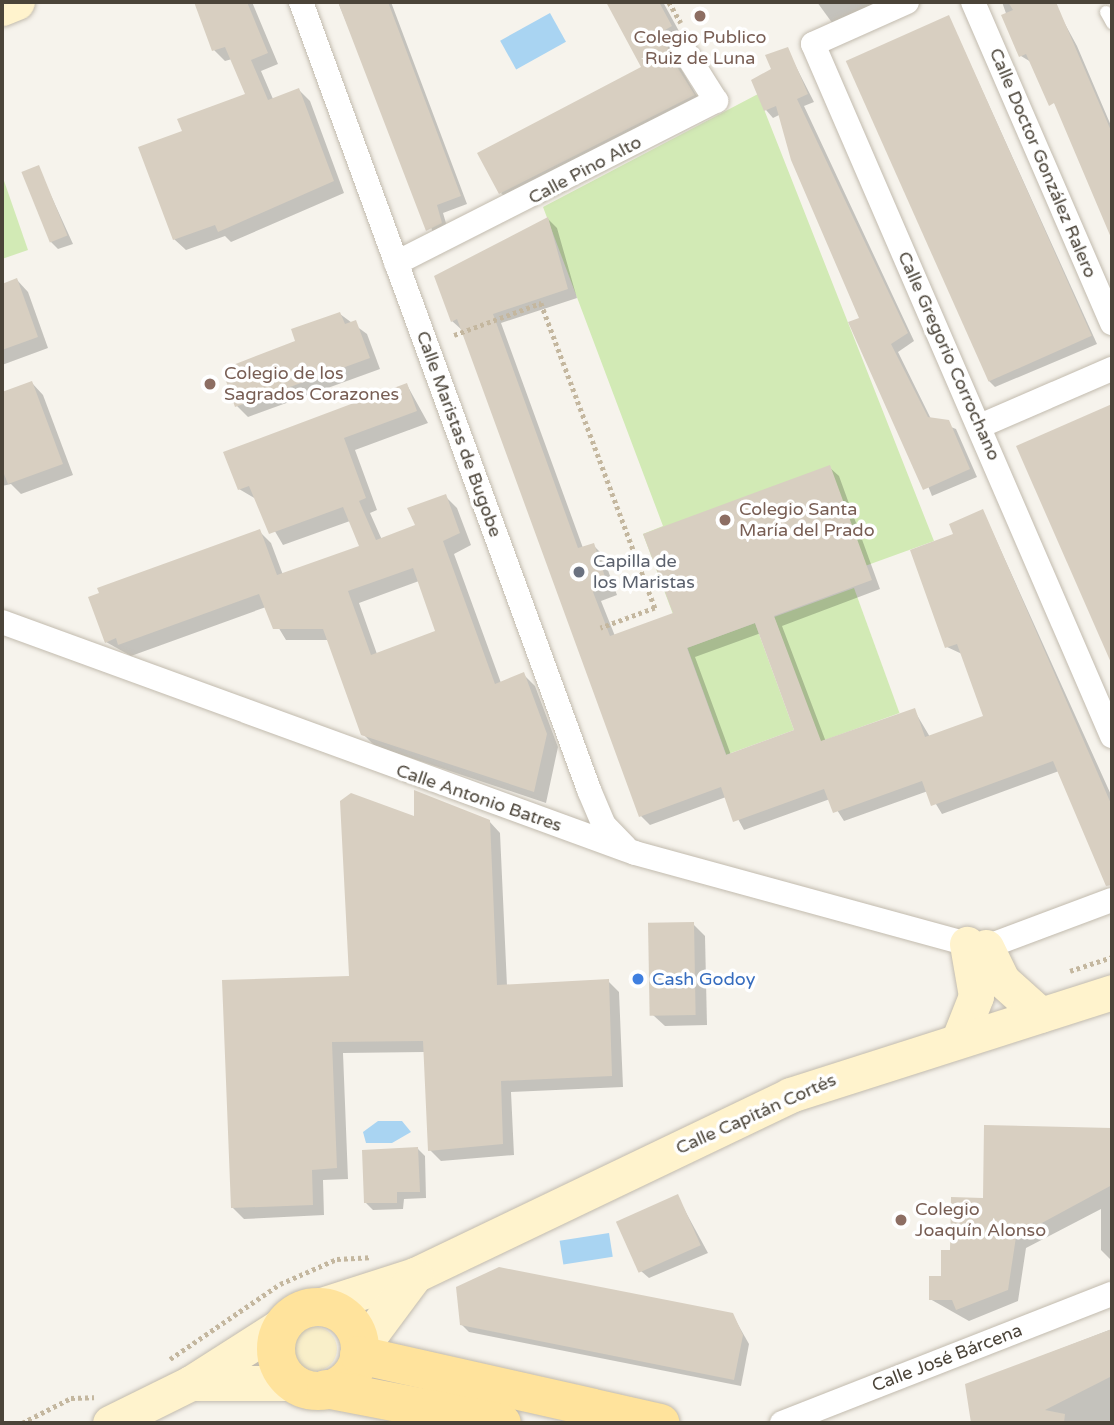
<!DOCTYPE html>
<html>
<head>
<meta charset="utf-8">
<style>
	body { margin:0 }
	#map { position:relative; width:1114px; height:1425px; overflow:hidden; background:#f6f3ec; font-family:"Varela Round",sans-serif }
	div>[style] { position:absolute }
	.green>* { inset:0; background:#d2eab5; transform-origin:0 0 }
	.sand>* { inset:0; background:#f9efc9 }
	.round { border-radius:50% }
	.water>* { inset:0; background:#a9d4f2; transform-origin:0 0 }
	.shadow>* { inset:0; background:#0003 }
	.building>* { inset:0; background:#d8cfc1; transform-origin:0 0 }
	.path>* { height:4.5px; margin-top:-2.25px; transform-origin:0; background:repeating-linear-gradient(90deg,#c4b79f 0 3.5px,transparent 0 7px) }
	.roads { filter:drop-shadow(0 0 2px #c2bbae) drop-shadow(0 0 2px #c2bbae) }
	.lane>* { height:12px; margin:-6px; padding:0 6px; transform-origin:6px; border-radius:6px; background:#fff }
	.street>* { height:24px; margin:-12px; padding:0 12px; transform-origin:12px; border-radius:12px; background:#fff }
	.secondary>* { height:35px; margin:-17.5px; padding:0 17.5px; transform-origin:17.5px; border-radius:17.5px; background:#fff3cd }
	.primary>* { height:38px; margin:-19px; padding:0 19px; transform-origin:19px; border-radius:19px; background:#ffe39c }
	.primary>.ring { margin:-19px; padding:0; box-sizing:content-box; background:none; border:38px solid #ffe39c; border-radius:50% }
	.dots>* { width:19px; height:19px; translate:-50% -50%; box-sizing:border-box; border:4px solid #fff; border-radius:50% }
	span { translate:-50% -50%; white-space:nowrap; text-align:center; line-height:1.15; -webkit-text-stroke:7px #fff; paint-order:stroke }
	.education-label { font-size:18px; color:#785e54 }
	.left { translate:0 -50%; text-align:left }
	.street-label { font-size:18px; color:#4b4439 }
	.worship-label { font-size:18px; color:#5b616d }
	.shop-label { font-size:18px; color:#366cbe }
	.frame { position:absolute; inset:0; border:4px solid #4b4439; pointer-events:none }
</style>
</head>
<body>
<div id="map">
	<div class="green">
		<i style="clip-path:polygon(758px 94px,934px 541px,680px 633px,643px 534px,663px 526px,543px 207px)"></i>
		<i style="clip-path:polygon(2px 175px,28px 250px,2px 259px)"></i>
		<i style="left:854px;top:588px;width:133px;height:85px;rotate:70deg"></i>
		<i style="left:755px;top:623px;width:114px;height:72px;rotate:70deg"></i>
	</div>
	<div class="sand">
		<i class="round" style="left:293px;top:1327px;width:44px;height:44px"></i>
	</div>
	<div class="water">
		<i style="left:550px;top:13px;width:33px;height:57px;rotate:61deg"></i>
		<i style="clip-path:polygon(378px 1121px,402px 1121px,411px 1132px,392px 1143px,366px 1143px,363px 1132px)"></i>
		<i style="left:609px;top:1233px;width:24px;height:50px;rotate:81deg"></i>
	</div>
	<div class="shadow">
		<i style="clip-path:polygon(196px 2px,252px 2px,278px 64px,261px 71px,273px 99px,299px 90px,310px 101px,344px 193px,231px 242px,225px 236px,186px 250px,174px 239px,185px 132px,247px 95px,232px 59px,225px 61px,214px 50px)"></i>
		<i style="clip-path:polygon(338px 2px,391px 2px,467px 204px,443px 213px,448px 230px,435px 237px)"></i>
		<i style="clip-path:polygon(608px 2px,663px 2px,680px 33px,672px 37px,674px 57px,701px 103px,508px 200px,501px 193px,644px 68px)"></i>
		<i style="clip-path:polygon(817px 2px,883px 2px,833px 24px)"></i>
		<i style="clip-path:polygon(1002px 2px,1053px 2px,1077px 46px,1112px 128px,1112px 237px,1059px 111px,1031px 62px,1021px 56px)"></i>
		<i style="clip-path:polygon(949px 17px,1097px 344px,995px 387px,988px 380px)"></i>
		<i style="clip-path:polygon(787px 49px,814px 102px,804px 106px,914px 341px,898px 352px,931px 419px,956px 429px,977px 477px,932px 496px,781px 114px,773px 118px,766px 110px,773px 69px)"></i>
		<i style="clip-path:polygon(38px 167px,73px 244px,58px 249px,51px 242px)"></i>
		<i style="clip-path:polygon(evenodd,548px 219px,557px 228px,577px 298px,501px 323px,583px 548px,593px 545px,602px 554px,617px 595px,601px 601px,615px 636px,675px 614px,829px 467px,839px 476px,880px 589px,782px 626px,826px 742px,914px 710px,930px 737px,985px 718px,962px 654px,947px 647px,955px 535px,983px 511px,1112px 797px,1112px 889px,1059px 771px,942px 814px,928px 791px,844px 821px,830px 799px,744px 830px,726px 797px,650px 825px,641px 816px,462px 330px,452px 321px,548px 219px,761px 633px,797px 731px,731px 755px,695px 657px,761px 633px)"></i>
		<i style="clip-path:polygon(17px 280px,28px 292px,48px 348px,2px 365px,2px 286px)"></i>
		<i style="clip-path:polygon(340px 314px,367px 334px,380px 369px,248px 417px,237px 406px,240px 378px)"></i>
		<i style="clip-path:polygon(32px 383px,43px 395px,73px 475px,21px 494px,11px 484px,2px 486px,2px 394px)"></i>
		<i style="clip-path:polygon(evenodd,407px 385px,428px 423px,355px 450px,377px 510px,370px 513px,382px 540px,418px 526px,445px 496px,457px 508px,471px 545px,454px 554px,501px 683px,523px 674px,535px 686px,558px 747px,546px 803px,375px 746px,363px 734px,329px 640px,286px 640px,266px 607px,131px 656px,106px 642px,259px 531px,271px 543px,283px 575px,361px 547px,350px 521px,283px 545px,256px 499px,239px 489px,407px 385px,419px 581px,438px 632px,377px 654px,359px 603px,419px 581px)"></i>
		<i style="clip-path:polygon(1112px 406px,1112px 658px,1018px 447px)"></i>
		<i style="clip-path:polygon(416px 818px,489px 821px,500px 833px,507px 986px,608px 981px,619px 992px,623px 1087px,511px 1092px,514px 1155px,441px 1161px,430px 1150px,425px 1052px,343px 1053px,348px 1179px,323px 1180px,324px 1215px,244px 1219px,232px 1207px,351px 978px)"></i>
		<i style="clip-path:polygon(693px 924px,705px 936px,707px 1025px,665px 1026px,653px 1015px)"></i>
		<i style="clip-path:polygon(985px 1127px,1112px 1129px,1112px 1261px,1101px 1250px,1101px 1209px,1026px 1248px,1018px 1301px,969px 1321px,930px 1299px,984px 1200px)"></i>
		<i style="clip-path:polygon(418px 1149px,425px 1156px,426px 1198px,404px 1199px,403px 1209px,373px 1210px,366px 1203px)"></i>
		<i style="clip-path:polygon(677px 1196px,708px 1253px,649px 1278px,641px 1271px)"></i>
		<i style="clip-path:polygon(732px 1314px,749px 1344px,741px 1386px,469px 1332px,462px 1325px)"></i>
		<i style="clip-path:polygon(1112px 1329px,1112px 1423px,973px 1423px,967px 1385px)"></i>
	</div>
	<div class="building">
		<i style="clip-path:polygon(194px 2px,247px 2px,268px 53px,251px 60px,268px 100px,299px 88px,334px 181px,218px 232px,215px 225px,173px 240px,138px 147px,182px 131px,177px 119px,245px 94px,225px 47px,212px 51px)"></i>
		<i style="clip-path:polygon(338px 2px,388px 2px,461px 196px,437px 205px,442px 223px,426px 231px)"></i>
		<i style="clip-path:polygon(606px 2px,659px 2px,672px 26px,665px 30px,669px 54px,695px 95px,499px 194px,477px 153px,641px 67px)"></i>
		<i style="clip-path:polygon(1008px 2px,1056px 2px,1070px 35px,1112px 133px,1112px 240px,1054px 103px,1049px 106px,1026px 54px,1019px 57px,1001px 15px,1013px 10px)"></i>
		<i style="left:949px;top:15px;width:351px;height:113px;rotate:66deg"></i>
		<i style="clip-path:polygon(788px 47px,808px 94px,797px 99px,908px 333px,891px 344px,928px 417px,949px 420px,970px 469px,923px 490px,848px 322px,859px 318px,791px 160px,776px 106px,764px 111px,751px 80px,771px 69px,765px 55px)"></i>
		<i style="left:39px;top:165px;width:76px;height:19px;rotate:68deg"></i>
		<i style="clip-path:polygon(evenodd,548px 217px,568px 289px,493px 314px,578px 548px,594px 543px,608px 586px,593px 592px,610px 636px,673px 613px,643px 534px,830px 465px,872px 580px,774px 616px,821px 741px,915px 708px,925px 737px,983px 716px,957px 644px,945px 648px,910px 550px,953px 534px,949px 524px,983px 509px,1112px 806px,1112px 885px,1106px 886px,1053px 761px,931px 806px,922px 781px,833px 813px,824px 789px,733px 822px,721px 787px,639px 817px,457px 319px,451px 322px,434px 276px,548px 217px,755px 623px,794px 730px,726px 755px,687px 648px,755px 623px)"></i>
		<i style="clip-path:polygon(17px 278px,38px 337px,2px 350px,2px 284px)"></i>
		<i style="clip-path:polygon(340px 312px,345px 324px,356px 320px,370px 358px,235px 407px,226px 381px,238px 377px,233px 365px,295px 341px,291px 329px)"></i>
		<i style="clip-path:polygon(32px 381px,63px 464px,8px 484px,2px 469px,2px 392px)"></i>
		<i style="clip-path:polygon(evenodd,407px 383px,417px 411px,344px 438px,366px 498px,359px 501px,376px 540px,415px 525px,407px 508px,446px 494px,460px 533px,443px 541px,495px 684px,524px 672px,547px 734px,534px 792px,361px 735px,323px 629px,273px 629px,259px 594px,118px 645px,116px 638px,105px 643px,88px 597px,99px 593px,97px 588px,260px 529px,277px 575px,359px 546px,343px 507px,269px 534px,249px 486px,238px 490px,223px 452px,407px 383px,413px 568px,435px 631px,371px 655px,348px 591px,413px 568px)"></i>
		<i style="clip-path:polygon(1112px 404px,1112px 665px,1016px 446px)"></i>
		<i style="clip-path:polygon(414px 790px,490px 820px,497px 985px,609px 979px,612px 1076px,501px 1081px,503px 1144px,428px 1151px,423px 1041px,332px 1042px,337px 1168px,312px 1170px,313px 1205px,231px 1208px,222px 980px,349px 976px,340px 801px,351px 793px,414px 816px)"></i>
		<i style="left:694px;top:922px;width:93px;height:46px;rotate:89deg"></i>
		<i style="clip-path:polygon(984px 1125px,1112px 1128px,1112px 1185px,1016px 1237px,1008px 1290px,956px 1310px,952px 1300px,929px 1300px,929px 1276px,941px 1276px,941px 1250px,950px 1250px,951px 1197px,983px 1198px)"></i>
		<i style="clip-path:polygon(418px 1147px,420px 1192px,397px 1192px,397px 1203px,364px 1203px,362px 1150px)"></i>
		<i style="left:678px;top:1194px;width:56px;height:68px;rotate:66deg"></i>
		<i style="clip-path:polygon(499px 1267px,733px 1313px,743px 1335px,734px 1380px,460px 1325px,456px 1287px)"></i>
		<i style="clip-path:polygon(1112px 1329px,1112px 1376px,1045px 1410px,1065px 1414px,1064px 1423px,971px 1423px,965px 1384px)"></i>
	</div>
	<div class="path">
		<i style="left:669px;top:2px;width:24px;rotate:60deg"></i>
		<i style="left:454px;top:335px;width:93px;rotate:-20.2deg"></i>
		<i style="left:541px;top:303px;width:326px;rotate:69.5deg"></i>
		<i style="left:655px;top:608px;width:58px;rotate:159.7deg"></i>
		<i style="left:1070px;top:971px;width:44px;rotate:-18.4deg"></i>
		<i style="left:170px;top:1359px;width:133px;rotate:-34.3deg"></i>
		<i style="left:280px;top:1284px;width:62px;rotate:-23.7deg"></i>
		<i style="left:337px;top:1259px;width:33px;rotate:-3deg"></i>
		<i style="left:22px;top:1423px;width:55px;rotate:-27deg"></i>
		<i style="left:71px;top:1398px;width:23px;rotate:-2deg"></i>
	</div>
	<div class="roads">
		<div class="lane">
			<i style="left:1106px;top:12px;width:13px;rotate:61deg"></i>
		</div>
		<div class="street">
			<i style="left:301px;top:2px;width:839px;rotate:69.92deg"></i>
			<i style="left:589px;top:790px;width:38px;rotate:67deg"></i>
			<i style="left:604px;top:825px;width:30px;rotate:46deg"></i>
			<i style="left:907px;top:2px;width:103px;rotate:155.9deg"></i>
			<i style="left:813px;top:44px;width:754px;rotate:66.63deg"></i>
			<i style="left:973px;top:2px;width:350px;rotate:66.6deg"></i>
			<i style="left:396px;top:263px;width:359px;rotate:-26.9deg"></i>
			<i style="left:716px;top:101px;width:64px;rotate:-122.2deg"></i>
			<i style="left:980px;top:426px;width:144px;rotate:-23.4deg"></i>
			<i style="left:2px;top:622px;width:674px;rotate:20.05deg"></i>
			<i style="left:635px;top:853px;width:344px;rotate:15.3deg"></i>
			<i style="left:967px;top:944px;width:19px;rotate:9deg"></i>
			<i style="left:986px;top:947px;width:134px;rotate:-20.5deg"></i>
			<i style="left:782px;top:1423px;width:354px;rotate:-21.4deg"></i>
		</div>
		<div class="secondary">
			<i style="left:2px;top:8px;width:16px;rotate:-22deg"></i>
			<i style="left:986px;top:947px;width:37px;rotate:64deg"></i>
			<i style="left:1002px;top:980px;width:52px;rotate:41.9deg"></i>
			<i style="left:959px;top:1039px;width:46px;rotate:-68.4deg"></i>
			<i style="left:976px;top:996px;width:53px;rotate:-99.8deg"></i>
			<i style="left:312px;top:1308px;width:108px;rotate:-17.8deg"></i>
			<i style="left:415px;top:1275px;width:416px;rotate:-25.6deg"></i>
			<i style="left:790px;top:1095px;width:338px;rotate:-17.7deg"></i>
			<i style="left:360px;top:1349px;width:92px;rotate:-53.4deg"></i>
			<i style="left:191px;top:1383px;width:104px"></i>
			<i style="left:110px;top:1423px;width:90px;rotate:-26.3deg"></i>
			<i style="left:191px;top:1383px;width:112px;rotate:-32.6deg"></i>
		</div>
		<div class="primary">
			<i class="ring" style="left:276px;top:1307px;width:46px;height:46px"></i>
			<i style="left:359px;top:1355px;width:309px;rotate:12.7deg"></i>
			<i style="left:326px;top:1389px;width:179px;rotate:10.9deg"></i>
		</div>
	</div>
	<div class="dots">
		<i style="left:700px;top:16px;background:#8d6e63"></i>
		<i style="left:210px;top:384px;background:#8d6e63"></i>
		<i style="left:725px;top:520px;background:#8d6e63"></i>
		<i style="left:579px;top:572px;background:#6b7280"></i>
		<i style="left:638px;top:979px;background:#3f7fe0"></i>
		<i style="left:901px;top:1220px;background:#8d6e63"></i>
	</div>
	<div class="education-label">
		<span style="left:700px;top:48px">Colegio Publico<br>Ruiz de Luna</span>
		<span class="left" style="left:224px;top:384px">Colegio de los<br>Sagrados Corazones</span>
		<span class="left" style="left:739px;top:520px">Colegio Santa<br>María del Prado</span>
		<span class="left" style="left:915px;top:1220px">Colegio<br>Joaquín Alonso</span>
	</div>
	<div class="street-label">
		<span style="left:1043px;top:163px;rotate:67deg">Calle Doctor González Ralero</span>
		<span style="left:585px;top:170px;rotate:-28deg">Calle Pino Alto</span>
		<span style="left:949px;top:356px;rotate:66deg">Calle Gregorio Corrochano</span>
		<span style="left:459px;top:434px;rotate:70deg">Calle Maristas de Bugobe</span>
		<span style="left:479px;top:798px;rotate:19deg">Calle Antonio Batres</span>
		<span style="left:756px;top:1114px;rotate:-24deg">Calle Capitán Cortés</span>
		<span style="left:947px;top:1358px;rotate:-21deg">Calle José Bárcena</span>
	</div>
	<div class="worship-label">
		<span class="left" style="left:593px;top:572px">Capilla de<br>los Maristas</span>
	</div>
	<div class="shop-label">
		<span class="left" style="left:652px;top:979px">Cash Godoy</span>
	</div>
	<div class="frame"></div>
</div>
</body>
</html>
